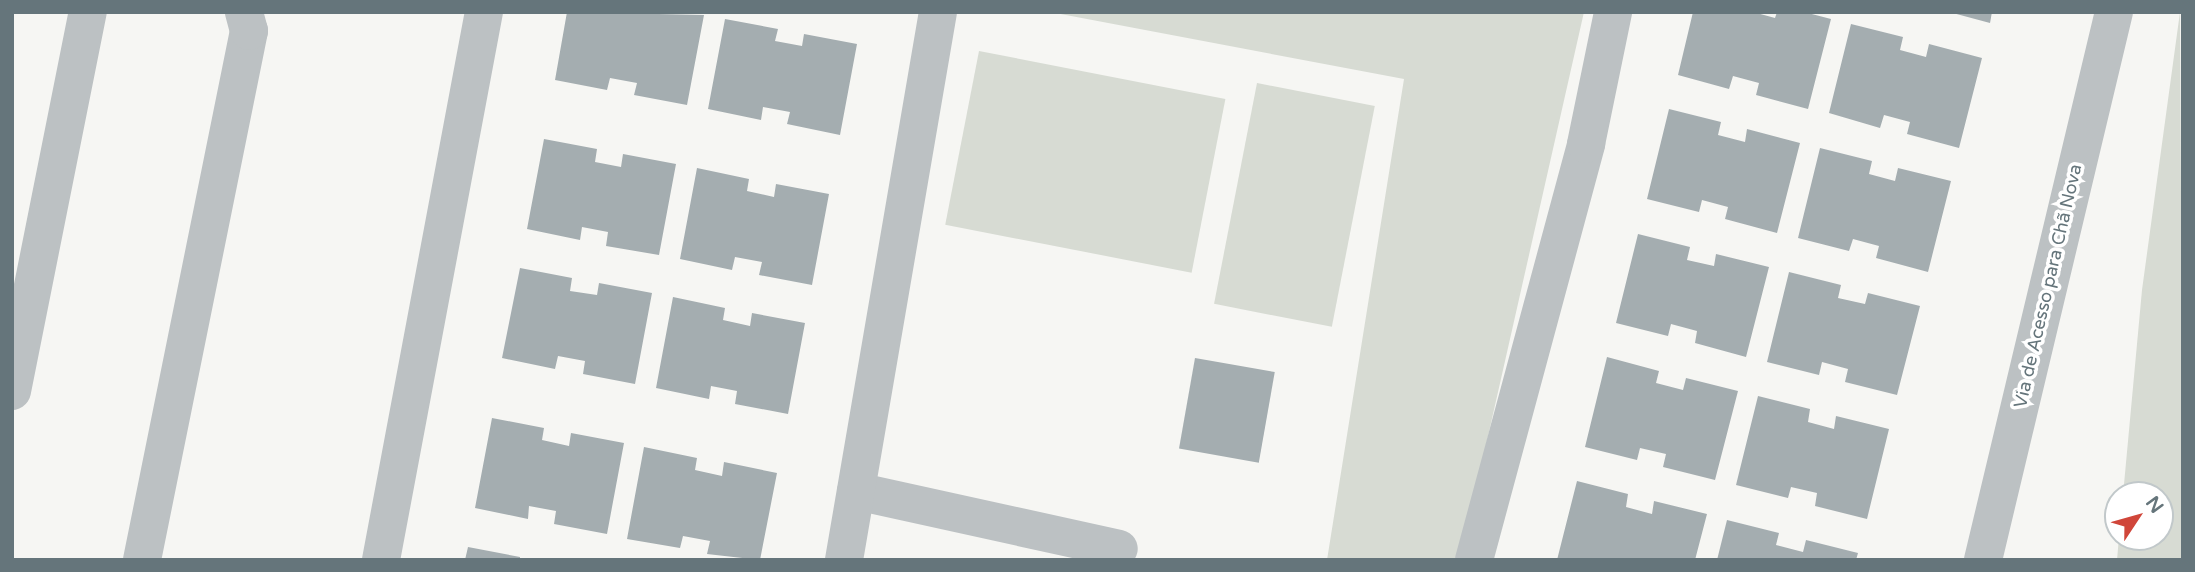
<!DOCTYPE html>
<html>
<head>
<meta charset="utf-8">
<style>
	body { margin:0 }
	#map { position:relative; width:2195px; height:572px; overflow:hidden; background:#f6f6f3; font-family:"Varela Round",sans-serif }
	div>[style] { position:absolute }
	.green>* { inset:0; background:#d7dbd3; transform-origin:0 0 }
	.building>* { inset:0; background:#a4adb0; transform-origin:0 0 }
	.minor>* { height:38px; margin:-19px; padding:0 19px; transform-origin:19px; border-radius:19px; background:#bcc1c3 }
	span { translate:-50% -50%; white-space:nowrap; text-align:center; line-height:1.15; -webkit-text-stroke:7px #fff; paint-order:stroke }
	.street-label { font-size:18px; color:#65757b }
	.frame { position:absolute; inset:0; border:14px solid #65757b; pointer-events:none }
	.north { position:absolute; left:2104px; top:481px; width:70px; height:70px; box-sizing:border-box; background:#fff; border:2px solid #c1c8ca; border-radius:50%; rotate:54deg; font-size:19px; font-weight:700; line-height:28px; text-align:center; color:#65757b }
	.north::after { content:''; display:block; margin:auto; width:24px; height:32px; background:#d0463a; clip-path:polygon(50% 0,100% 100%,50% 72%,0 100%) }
</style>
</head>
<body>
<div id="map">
	<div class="green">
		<i style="clip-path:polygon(1050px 12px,1584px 12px,1460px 560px,1327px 560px,1404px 79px)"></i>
		<i style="clip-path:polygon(2180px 12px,2183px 560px,2117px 560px,2119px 537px,2160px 537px,2160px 495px,2123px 495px,2142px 290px)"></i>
		<i style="left:979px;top:51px;width:251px;height:177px;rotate:11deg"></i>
		<i style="left:1257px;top:83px;width:120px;height:225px;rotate:11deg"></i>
	</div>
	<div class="building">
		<i style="clip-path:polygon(567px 12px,704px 15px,687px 105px,634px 95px,637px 83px,610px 78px,607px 90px,555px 80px)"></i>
		<i style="clip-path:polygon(1693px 12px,1753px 12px,1775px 18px,1777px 12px,1804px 12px,1831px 19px,1808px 109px,1756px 95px,1759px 83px,1733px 76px,1729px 89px,1678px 75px)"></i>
		<i style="clip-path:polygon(1949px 12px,1992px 12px,1990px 23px)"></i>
		<i style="clip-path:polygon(725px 19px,778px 29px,775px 41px,802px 46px,804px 34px,857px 44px,840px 135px,787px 124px,790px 112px,763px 107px,761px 120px,708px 109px)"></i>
		<i style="clip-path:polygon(1851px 24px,1903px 37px,1900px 50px,1926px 57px,1929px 44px,1982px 58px,1959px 148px,1907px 134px,1910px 122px,1884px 115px,1880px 128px,1829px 113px)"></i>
		<i style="clip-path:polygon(1669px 109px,1721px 122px,1718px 135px,1745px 142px,1747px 129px,1800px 143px,1777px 233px,1725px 219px,1728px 207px,1702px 200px,1699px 212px,1647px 199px)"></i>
		<i style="clip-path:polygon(544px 139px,597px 149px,595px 162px,621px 167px,623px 154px,676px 164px,659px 255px,606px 246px,608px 232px,582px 227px,580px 240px,527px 229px)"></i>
		<i style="clip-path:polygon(1820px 148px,1872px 161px,1869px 174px,1895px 181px,1898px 168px,1951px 181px,1928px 272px,1876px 258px,1879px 246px,1853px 239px,1849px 251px,1798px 238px)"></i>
		<i style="clip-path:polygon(697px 168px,749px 179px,747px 191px,774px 197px,776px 184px,829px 194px,812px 285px,759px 275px,762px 262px,735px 257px,732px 270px,680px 259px)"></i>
		<i style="clip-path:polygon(1638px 234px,1690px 247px,1687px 260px,1714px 266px,1716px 254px,1769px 267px,1746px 357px,1695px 343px,1697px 331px,1671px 324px,1668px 336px,1616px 323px)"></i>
		<i style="clip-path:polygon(520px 268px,572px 278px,570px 291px,597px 295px,599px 283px,652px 293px,635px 384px,583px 374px,585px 361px,558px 356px,555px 369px,502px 358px)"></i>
		<i style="clip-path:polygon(1789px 272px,1841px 285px,1838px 298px,1865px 304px,1868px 293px,1920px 306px,1897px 395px,1845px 382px,1848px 369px,1822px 362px,1819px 375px,1767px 362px)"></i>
		<i style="clip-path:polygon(673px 297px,725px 308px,723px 320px,750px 326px,752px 313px,805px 323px,788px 414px,735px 404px,737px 391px,711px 386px,709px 399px,656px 388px)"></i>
		<i style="clip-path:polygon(1607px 357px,1659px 371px,1656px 383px,1683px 390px,1686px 378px,1738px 391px,1715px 480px,1663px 467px,1666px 454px,1640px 448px,1637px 460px,1585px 447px)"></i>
		<i style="left:1195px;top:358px;width:81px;height:92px;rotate:10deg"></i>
		<i style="clip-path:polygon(1758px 396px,1810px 409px,1808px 422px,1834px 429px,1836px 416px,1889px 429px,1867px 519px,1815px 506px,1817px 493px,1791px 487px,1788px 498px,1736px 485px)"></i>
		<i style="clip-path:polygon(492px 418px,544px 428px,542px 440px,569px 446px,571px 433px,624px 443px,607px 534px,554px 524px,556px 511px,529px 506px,528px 519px,475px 508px)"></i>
		<i style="clip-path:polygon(644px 447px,697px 458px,695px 470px,722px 476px,724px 462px,777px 473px,760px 560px,707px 554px,710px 541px,683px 536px,680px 548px,627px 539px)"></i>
		<i style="clip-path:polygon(1577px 481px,1628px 494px,1626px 507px,1652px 514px,1654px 501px,1707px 514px,1695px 560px,1557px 560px)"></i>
		<i style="clip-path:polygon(1727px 520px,1779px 533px,1776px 545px,1803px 552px,1806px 540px,1858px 553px,1856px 560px,1717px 560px)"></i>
		<i style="clip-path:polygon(468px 547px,520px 557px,520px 560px,465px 560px)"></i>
	</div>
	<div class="minor">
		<i style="left:12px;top:391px;width:387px;rotate:-78.7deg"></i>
		<i style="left:856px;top:491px;width:269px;rotate:12.4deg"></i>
		<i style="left:142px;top:560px;width:540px;rotate:-78.57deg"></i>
		<i style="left:249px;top:31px;width:20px;rotate:-105deg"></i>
		<i style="left:381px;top:560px;width:558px;rotate:-79.36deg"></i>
		<i style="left:844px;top:560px;width:556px;rotate:-80.27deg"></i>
		<i style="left:1474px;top:560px;width:431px;rotate:-74.9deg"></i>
		<i style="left:1586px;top:144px;width:135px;rotate:-78.4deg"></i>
		<i style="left:1983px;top:560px;width:563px;rotate:-76.56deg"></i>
	</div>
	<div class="street-label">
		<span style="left:2048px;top:286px;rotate:-77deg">Via de Acesso para Chã Nova</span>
	</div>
	<div class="frame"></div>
	<div class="north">N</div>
</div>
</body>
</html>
